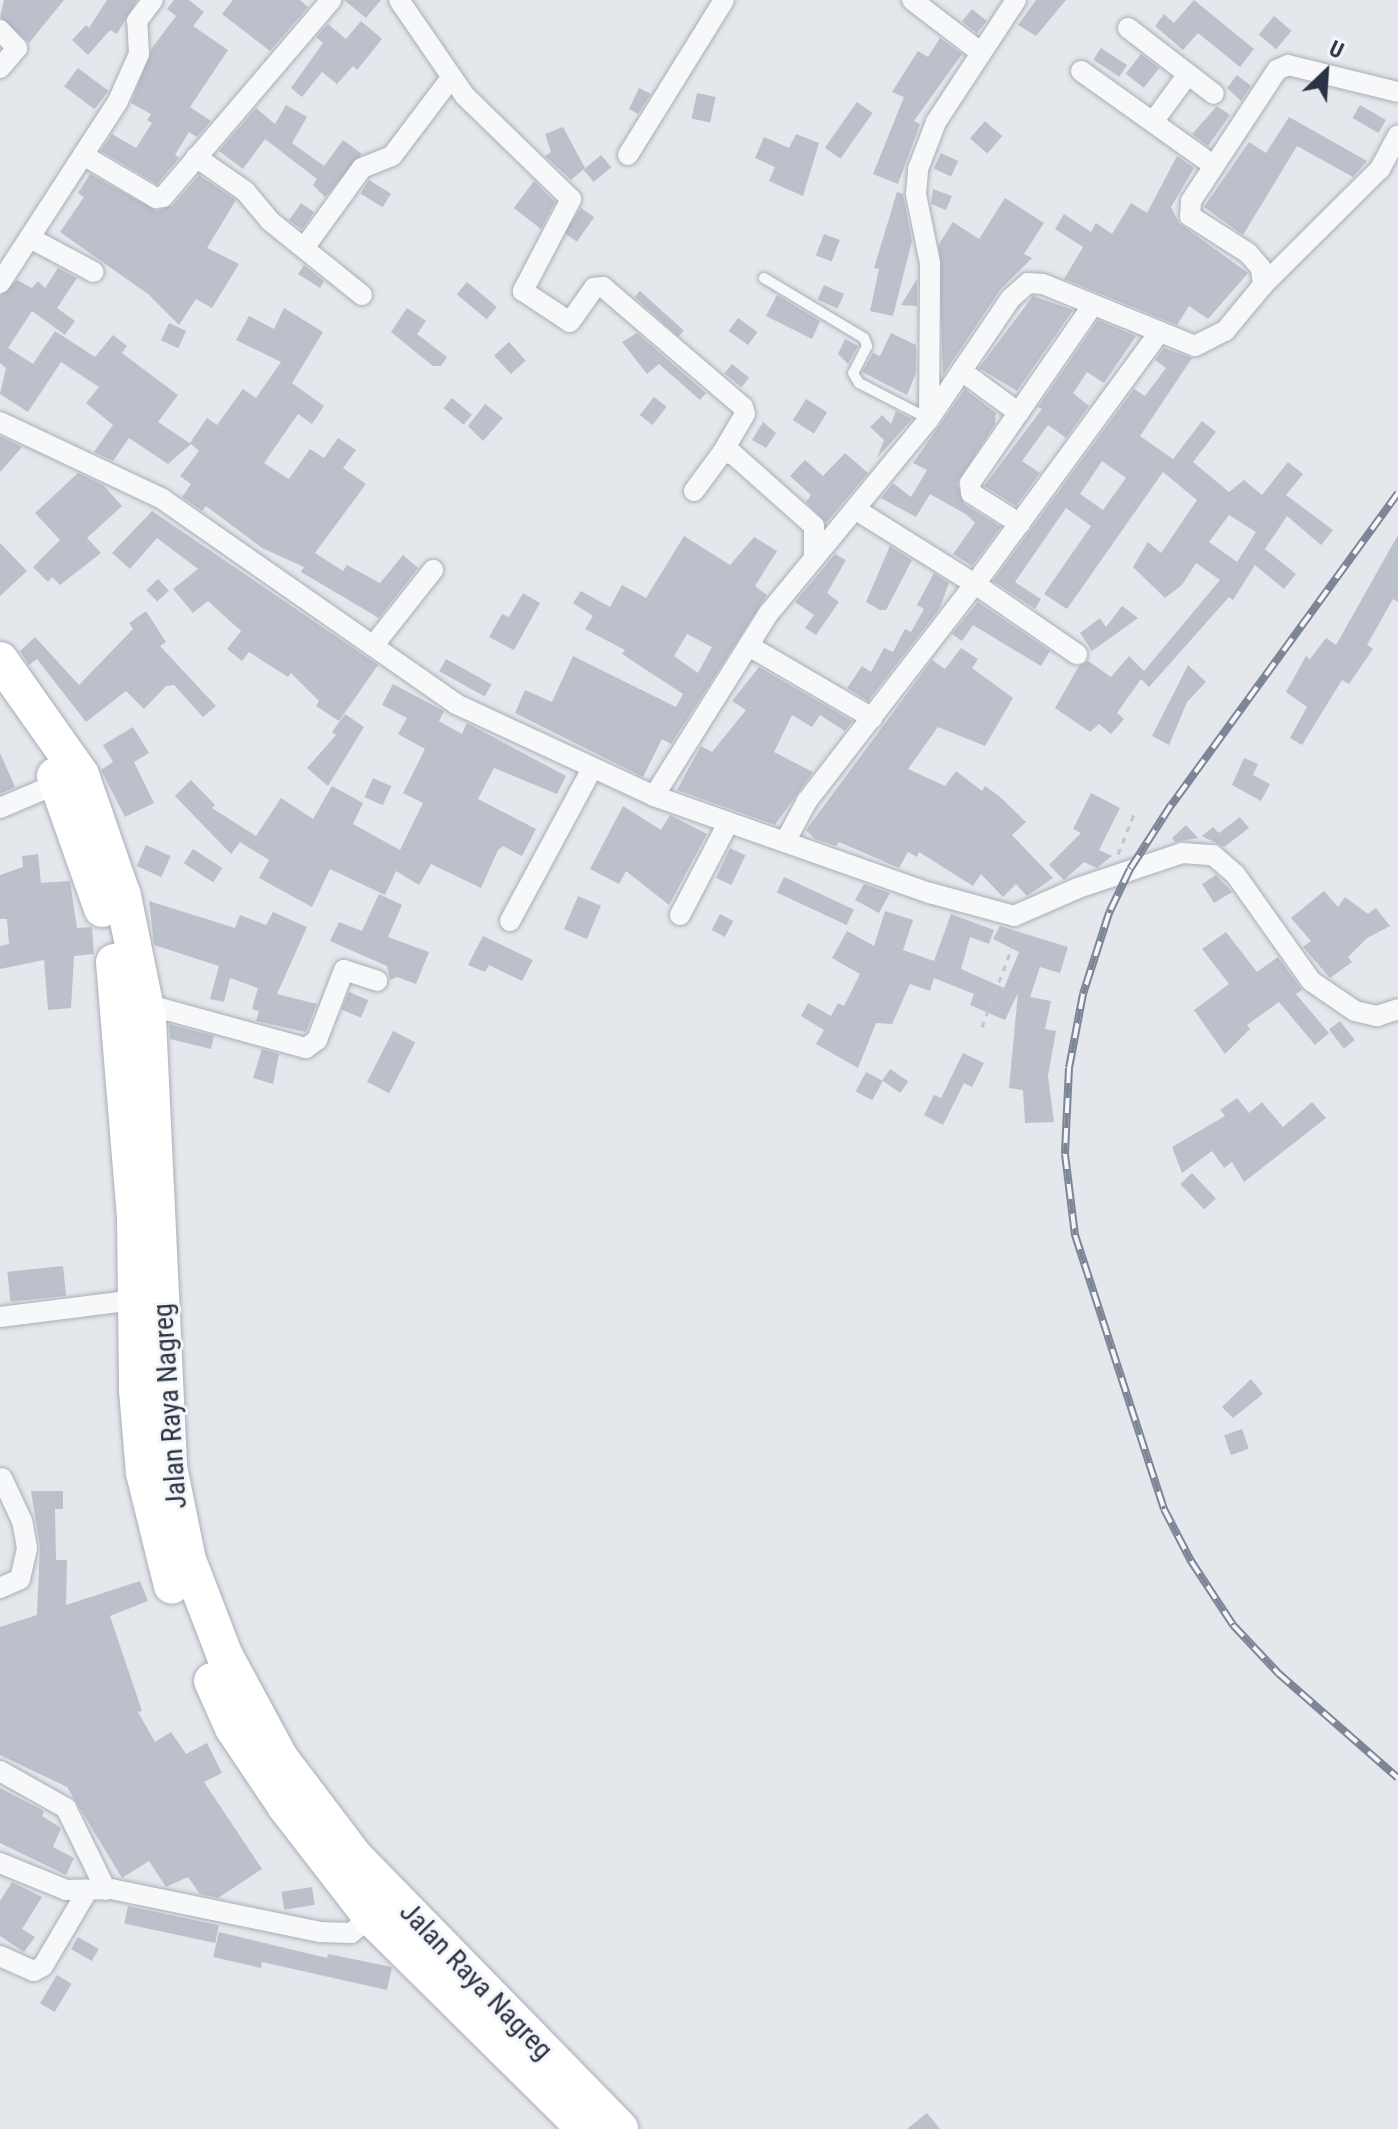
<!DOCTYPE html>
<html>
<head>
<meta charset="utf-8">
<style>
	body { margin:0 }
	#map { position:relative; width:1398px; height:2129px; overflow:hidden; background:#e4e7ec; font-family:"Roboto Condensed",sans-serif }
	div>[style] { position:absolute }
	.building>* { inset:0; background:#bbc0ca; transform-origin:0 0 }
	.path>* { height:3px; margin-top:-1.5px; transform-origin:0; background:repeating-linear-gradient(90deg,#c2c5cb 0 6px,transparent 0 12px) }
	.roads { filter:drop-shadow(0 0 2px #a9aeb7) drop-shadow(0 0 2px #a9aeb7) }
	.lane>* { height:10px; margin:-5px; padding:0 5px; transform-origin:5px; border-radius:5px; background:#f7f8fa }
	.street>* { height:20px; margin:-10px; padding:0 10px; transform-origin:10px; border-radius:10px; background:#f7f8fa }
	.highway>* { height:36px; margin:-18px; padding:0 18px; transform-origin:18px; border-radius:18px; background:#fff }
	.rail>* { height:8px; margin-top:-4px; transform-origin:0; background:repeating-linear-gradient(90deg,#f4f6f9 0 15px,#7d8696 0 30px); box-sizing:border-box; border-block:2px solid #7d8696 }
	span { translate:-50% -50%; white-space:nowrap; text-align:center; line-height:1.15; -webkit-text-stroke:6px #f4f6f9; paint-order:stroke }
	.street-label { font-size:28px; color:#2b3445 }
	.north { position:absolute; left:1286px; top:32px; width:80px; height:80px; -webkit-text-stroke:6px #f4f6f9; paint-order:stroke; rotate:25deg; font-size:22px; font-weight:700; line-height:32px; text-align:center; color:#2b3445 }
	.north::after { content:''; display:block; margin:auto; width:28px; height:36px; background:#2b3445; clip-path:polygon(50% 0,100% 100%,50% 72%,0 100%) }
</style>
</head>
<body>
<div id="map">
	<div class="building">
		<i style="clip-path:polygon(4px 0,64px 0,29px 43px,0 17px)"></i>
		<i style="clip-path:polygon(107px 0,137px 0,117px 34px,110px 30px,88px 55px,72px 40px,86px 25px,89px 28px)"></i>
		<i style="clip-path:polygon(174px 0,189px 0,204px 12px,193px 26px,228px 50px,190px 107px,211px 121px,197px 137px,189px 132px,175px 155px,179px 158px,157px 184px,101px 151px,112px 134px,136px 148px,152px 123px,147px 120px,151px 114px,131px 103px,152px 48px,176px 16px,167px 9px)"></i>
		<i style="clip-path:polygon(233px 0,300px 0,308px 7px,270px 51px,222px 14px)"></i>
		<i style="clip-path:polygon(344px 0,381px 0,366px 18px)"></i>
		<i style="clip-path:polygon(1036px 0,1066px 0,1036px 36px,1018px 25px)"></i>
		<i style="clip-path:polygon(1194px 0,1254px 49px,1240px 67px,1198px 33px,1183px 50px,1155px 26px,1164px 14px,1174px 23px)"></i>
		<i style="left:972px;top:9px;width:19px;height:16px;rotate:39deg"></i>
		<i style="left:1274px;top:16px;width:23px;height:24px;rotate:40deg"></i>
		<i style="clip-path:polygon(361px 21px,382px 39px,357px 70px,353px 66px,337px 84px,322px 72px,302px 97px,291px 88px,323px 43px,316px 37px,328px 24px,346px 39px)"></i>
		<i style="clip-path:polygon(940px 38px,962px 54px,914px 121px,920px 124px,898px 184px,873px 174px,904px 97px,892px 92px,918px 51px,928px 57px)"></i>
		<i style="left:1101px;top:48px;width:31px;height:14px;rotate:33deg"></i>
		<i style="left:1141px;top:54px;width:23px;height:25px;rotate:38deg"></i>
		<i style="left:78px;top:68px;width:38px;height:23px;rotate:37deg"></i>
		<i style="clip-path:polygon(1237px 75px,1251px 86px,1241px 101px,1227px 88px)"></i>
		<i style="clip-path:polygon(639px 88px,651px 94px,638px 114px,629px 109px)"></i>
		<i style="left:697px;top:93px;width:19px;height:26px;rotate:12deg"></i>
		<i style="left:857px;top:102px;width:19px;height:56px;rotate:35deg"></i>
		<i style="clip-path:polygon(286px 105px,307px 117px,292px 143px,324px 166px,343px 140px,362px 154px,325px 197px,313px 185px,317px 179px,265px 139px,243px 169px,219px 151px,256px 108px,275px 124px)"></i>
		<i style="left:1360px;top:105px;width:30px;height:15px;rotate:30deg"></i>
		<i style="clip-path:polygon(1217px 106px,1230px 115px,1208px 146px,1192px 134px)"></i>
		<i style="clip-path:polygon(1289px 117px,1367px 161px,1353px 177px,1297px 146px,1243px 235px,1204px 207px,1249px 142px,1266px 153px)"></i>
		<i style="left:985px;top:121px;width:23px;height:23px;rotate:41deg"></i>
		<i style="clip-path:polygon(563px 127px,585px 168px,571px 180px,545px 156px,551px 152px,545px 134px)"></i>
		<i style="clip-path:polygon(796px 134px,819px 143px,803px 196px,769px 181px,775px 167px,755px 158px,764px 137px,789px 148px)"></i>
		<i style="left:941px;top:153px;width:19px;height:17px;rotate:25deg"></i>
		<i style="left:601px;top:155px;width:16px;height:23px;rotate:50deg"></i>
		<i style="clip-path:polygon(1177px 156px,1194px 168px,1171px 207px,1179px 223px,1248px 273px,1208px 319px,1189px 306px,1177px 325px,1064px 279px,1083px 247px,1055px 229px,1064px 214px,1091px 232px,1096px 223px,1112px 234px,1131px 203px,1147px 213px)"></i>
		<i style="clip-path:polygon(90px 174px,157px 211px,173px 205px,199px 175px,236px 200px,207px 248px,239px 264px,212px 308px,196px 299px,179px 325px,148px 294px,60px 232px,84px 197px,78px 193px)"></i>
		<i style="left:369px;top:180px;width:26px;height:16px;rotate:32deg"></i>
		<i style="clip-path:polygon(534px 181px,555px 202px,541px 229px,514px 208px)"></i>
		<i style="clip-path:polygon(933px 189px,952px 196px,946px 210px,931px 204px)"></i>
		<i style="clip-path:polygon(897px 192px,903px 194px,912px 241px,893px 316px,870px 311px,879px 269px,874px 268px)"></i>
		<i style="clip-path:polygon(1005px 198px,1044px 223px,1024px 254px,1032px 258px,1000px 290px,943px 375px,939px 244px,953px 222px,979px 239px)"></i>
		<i style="left:301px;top:203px;width:16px;height:21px;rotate:35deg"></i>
		<i style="left:581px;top:208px;width:16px;height:30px;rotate:35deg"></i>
		<i style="left:824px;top:234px;width:17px;height:23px;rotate:21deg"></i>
		<i style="clip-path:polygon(304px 265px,324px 281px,320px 288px,298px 274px)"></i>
		<i style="clip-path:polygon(58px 268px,77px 278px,57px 308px,75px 321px,65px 335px,32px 311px,8px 348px,33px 364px,55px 331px,95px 357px,113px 335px,127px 346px,122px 353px,178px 395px,158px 422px,191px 444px,168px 464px,129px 438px,113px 461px,94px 452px,113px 425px,86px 403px,99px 387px,61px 362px,28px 412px,0 394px,6px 368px,0 363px,0 296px,17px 280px,32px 288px,38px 281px,45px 288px)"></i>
		<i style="clip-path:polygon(917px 279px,917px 306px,901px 305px)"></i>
		<i style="left:467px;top:282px;width:39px;height:16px;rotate:40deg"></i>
		<i style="left:824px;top:285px;width:22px;height:16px;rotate:24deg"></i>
		<i style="left:640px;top:291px;width:59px;height:8px;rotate:42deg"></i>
		<i style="clip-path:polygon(777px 295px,820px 321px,812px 339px,766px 316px)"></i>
		<i style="clip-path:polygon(1033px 296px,1073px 310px,1017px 391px,979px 368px)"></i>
		<i style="clip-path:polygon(284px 308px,323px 332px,292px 383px,324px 406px,312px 424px,298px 414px,264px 463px,289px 479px,310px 449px,324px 458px,338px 438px,356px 450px,343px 468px,366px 484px,315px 553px,343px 571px,347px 565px,380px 583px,403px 555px,418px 568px,379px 618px,301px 572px,304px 567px,262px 548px,206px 506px,202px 511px,182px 497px,191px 484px,180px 476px,199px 451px,190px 443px,207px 418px,217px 425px,243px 389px,256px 398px,281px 362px,236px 340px,249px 316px,274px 329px)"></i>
		<i style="clip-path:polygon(407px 308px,426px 321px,417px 334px,447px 357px,441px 366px,433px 366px,391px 332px)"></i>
		<i style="left:738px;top:318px;width:24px;height:16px;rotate:36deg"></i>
		<i style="clip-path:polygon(1098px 320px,1136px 336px,1104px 383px,1087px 372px,1073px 393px,1089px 406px,1066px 438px,1048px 425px,1022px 461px,1040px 473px,1016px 506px,984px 486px,1042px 409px,1038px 407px)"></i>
		<i style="left:169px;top:323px;width:19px;height:19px;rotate:25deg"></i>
		<i style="clip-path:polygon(637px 333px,706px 393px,700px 400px,659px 364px,647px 374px,622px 342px)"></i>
		<i style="clip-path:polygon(891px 333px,916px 345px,916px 373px,907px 395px,862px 372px,873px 353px,880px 356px)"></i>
		<i style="clip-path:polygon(845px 339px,858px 346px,848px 364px,838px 354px)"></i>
		<i style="left:509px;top:342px;width:25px;height:20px;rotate:48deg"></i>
		<i style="clip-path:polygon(evenodd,1164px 348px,1192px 358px,1140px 436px,1173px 459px,1202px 421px,1216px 432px,1193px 462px,1229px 492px,1244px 480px,1262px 495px,1288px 462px,1303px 474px,1286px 495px,1333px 530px,1321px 545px,1287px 516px,1265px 549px,1296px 574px,1284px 589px,1255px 565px,1233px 600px,1229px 597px,1149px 687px,1141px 679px,1117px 713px,1124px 719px,1111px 734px,1099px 724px,1090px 732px,1055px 708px,1079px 666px,1088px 661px,1111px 677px,1129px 656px,1144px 671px,1220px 580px,1196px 563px,1182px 585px,1165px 598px,1133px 567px,1148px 542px,1161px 553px,1197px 500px,1163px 472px,1067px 609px,1044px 594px,1091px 526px,1066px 508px,1015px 582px,1041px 599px,1035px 609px,993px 581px,1134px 389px,1145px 396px,1166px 368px,1155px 360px,1164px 348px,1102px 461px,1126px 478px,1103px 510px,1080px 494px,1102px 461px,1164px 348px,1229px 515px,1256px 532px,1237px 562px,1209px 542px,1229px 515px)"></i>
		<i style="left:732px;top:364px;width:22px;height:12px;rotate:39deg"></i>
		<i style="clip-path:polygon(965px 389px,996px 413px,995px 424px,957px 483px,964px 504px,1001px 527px,972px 566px,953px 554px,975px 523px,967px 515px,930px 494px,916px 517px,881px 498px,893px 483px,911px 497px,927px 470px,913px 463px)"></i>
		<i style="left:654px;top:397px;width:16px;height:23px;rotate:38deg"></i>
		<i style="left:452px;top:398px;width:26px;height:13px;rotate:40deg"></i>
		<i style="left:806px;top:399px;width:25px;height:25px;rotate:32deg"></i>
		<i style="clip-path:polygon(485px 404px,503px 418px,483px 441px,468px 426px)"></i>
		<i style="clip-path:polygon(896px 411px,912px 419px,877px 458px,884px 440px,870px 427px,882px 415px,891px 424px)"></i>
		<i style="clip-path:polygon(763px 422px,776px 433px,766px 448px,752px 440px)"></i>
		<i style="clip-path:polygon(0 436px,22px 447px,0 472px)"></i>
		<i style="clip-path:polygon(845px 453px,868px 473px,826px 523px,806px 502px,811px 495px,790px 476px,805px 460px,823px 476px)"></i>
		<i style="clip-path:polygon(78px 473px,103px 485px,122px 506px,87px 538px,101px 553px,60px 585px,52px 577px,48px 582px,33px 567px,60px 540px,35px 513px)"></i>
		<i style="clip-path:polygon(152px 511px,378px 665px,339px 721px,316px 706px,319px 701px,291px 673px,288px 677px,249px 652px,242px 661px,227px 649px,241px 631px,208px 601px,193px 613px,173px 589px,198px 569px,157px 538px,130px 569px,112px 553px)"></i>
		<i style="clip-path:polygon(1398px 535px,1398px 602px,1393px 599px,1367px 645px,1373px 649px,1349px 684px,1342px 680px,1302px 745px,1290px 738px,1307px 707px,1286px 692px,1306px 656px,1310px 659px,1326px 638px,1336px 645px)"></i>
		<i style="clip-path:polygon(evenodd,684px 536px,730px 565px,754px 537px,777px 551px,755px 586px,767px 595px,671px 744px,662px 739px,643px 777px,515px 713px,525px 690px,552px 702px,573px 656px,676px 707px,683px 694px,622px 654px,625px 650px,585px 629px,593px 616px,573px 603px,581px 591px,610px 607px,622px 585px,646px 598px,684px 536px,687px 634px,712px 647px,698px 673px,674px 656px,687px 634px)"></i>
		<i style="clip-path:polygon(0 543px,27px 571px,0 596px)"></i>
		<i style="clip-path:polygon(890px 546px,912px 560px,886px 610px,880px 610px,866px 602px)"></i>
		<i style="clip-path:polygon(835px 554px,846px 560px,827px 593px,839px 602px,816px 635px,805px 628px,814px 615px,795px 602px)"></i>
		<i style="clip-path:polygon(934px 573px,949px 583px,940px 608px,868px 701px,847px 688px,862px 666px,871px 672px,884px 648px,893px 652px,905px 629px,911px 632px,924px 609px,917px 605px)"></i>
		<i style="left:158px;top:579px;width:16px;height:16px;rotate:47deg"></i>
		<i style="clip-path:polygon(523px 593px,540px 603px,514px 650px,489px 637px,502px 614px,509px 617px)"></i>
		<i style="clip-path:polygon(978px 602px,1050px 651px,1041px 666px,973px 625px,962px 641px,952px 634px)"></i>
		<i style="clip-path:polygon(1122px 606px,1138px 618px,1092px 651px,1080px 633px,1100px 618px,1106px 627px)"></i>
		<i style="clip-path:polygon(146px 611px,166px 642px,160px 646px,216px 706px,203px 717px,174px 685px,166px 686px,144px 709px,126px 691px,86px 722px,37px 659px,29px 665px,20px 651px,35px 637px,79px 685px,133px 629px,129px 623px)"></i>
		<i style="clip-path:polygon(961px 648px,978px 659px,972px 668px,1013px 698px,985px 746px,938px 727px,908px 769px,945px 786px,956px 771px,982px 791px,985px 786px,999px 796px,1026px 822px,1012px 835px,1053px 878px,1027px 896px,1016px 884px,1003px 897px,981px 874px,973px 886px,919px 852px,917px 857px,908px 852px,899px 868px,839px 842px,836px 846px,815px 839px,806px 830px,932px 660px,945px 669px)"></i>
		<i style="left:446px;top:659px;width:52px;height:14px;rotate:29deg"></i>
		<i style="clip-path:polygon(1188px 665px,1206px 682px,1187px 702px,1169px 745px,1152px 736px)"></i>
		<i style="clip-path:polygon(759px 667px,852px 721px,845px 731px,820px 715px,812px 727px,792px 715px,774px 752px,813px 772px,775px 825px,677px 790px,701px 746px,712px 752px,746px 710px,732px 701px)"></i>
		<i style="clip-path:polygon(393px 684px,444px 711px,439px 721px,462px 734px,467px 723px,566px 776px,557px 794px,494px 768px,478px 799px,536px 829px,522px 856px,503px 846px,498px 850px,481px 888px,431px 864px,419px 885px,396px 871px,385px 895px,330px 869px,312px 907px,259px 878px,269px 860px,240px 842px,231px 854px,175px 796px,191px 780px,215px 805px,212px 808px,256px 836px,281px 798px,313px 819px,332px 786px,363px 803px,353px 824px,400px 850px,423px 803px,403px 793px,425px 749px,398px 734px,407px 718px,382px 705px)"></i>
		<i style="clip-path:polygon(345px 714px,364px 727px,328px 786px,307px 768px,336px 735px,332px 732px)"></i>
		<i style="clip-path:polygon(133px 727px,149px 753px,134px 762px,154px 803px,125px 817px,101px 770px,113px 762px,103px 745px)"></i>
		<i style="clip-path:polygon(0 753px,15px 787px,0 794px)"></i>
		<i style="clip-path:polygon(1244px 758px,1258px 764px,1253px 775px,1270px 784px,1261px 801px,1232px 785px)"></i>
		<i style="left:373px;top:778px;width:20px;height:21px;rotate:24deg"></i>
		<i style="clip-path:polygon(1091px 793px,1120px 808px,1099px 850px,1112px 856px,1097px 868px,1084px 862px,1064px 880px,1049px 865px,1081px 833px,1073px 829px)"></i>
		<i style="clip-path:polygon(623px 806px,661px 830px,670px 815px,707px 834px,669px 905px,626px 871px,619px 884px,590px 869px)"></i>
		<i style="clip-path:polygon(1240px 817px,1249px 828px,1224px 847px,1202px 836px,1213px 827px,1219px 833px)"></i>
		<i style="clip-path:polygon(1186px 825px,1198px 838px,1175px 842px,1172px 838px)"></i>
		<i style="left:146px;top:845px;width:27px;height:23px;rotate:24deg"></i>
		<i style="left:730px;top:848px;width:17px;height:33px;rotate:25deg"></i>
		<i style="left:193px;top:849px;width:35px;height:17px;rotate:33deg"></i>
		<i style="clip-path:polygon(38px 854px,41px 883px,70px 881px,77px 928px,92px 927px,94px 954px,74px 956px,71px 1008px,48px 1010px,44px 960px,0 969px,0 946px,9px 944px,7px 919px,0 919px,0 875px,23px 867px,22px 856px)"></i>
		<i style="clip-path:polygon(1216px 875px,1232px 892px,1214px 903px,1202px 884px)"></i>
		<i style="left:784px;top:877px;width:77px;height:17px;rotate:25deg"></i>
		<i style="clip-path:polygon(864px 884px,890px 893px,879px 913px,855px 900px)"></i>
		<i style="clip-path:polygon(1324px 891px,1338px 907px,1345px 897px,1368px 914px,1376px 908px,1390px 926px,1367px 938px,1348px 957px,1352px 962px,1330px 978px,1303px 947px,1311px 941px,1291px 918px)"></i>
		<i style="clip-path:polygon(379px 894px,402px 905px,388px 937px,429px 952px,416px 984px,397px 977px,390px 980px,387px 966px,330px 941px,339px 922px,362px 931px)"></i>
		<i style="left:578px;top:896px;width:25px;height:36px;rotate:23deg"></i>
		<i style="clip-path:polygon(149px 901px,235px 928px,240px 915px,266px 925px,273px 912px,307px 927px,277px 994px,317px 1004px,306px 1032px,256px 1021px,259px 1011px,252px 1009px,258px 988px,230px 978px,224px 1002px,210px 999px,219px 966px,154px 945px)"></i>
		<i style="clip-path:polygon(885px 911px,913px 920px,903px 950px,934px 961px,951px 914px,994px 930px,989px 944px,970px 937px,961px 969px,1004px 988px,1019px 952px,993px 939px,1000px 926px,1068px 947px,1060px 973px,1040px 967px,1030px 997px,1051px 1001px,1045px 1029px,1056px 1031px,1048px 1076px,1054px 1122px,1025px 1123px,1023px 1090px,1009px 1088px,1018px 993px,1005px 1020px,970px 1005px,974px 994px,934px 978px,930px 991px,910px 984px,892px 1024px,876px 1023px,858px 1068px,816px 1044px,824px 1030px,801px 1016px,808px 1003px,831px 1016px,838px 1003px,844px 1006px,860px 974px,832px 958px,847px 931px,874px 946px)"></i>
		<i style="left:720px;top:914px;width:15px;height:18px;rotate:28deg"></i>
		<i style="clip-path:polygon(1226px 932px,1257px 972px,1278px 957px,1302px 990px,1296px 994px,1329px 1033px,1315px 1045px,1279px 1002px,1247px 1025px,1250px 1029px,1225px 1054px,1194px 1010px,1229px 984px,1202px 949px)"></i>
		<i style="clip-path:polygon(483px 936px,533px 960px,522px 981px,489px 965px,485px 972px,468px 965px)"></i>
		<i style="left:349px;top:992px;width:21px;height:19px;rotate:23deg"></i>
		<i style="left:1340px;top:1021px;width:24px;height:14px;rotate:52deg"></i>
		<i style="clip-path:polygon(169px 1024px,214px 1036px,211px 1049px,170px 1039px)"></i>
		<i style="left:393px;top:1031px;width:25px;height:57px;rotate:27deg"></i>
		<i style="clip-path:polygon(262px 1049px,279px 1054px,273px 1084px,253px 1078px)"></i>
		<i style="clip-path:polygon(963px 1053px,984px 1063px,972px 1087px,964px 1083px,943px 1125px,924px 1115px,934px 1095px,941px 1098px)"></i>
		<i style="left:890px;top:1069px;width:22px;height:14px;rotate:34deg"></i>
		<i style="left:866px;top:1072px;width:19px;height:22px;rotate:28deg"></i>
		<i style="clip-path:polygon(1237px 1098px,1249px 1113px,1262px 1102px,1283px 1127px,1312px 1102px,1326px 1118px,1244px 1182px,1232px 1162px,1224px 1168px,1212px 1151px,1182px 1173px,1172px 1147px,1225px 1116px,1220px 1110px)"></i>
		<i style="left:1192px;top:1173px;width:35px;height:16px;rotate:47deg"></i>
		<i style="left:63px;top:1266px;width:30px;height:56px;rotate:84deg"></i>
		<i style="clip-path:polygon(1251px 1379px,1263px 1394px,1233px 1418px,1222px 1407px)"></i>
		<i style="left:1242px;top:1429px;width:21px;height:19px;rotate:71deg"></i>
		<i style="clip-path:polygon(31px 1491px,63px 1491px,63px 1509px,55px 1509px,56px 1560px,67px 1560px,66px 1605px,140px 1581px,148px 1601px,110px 1616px,142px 1711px,138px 1712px,155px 1742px,171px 1732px,186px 1754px,207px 1743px,222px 1773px,204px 1782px,262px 1869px,218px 1898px,200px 1894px,188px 1877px,166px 1887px,149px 1861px,122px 1878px,67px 1787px,0 1755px,0 1627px,37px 1615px,40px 1546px)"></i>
		<i style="clip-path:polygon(0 1788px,44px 1811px,42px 1816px,61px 1828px,53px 1847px,74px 1858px,66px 1875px,0 1843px)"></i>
		<i style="clip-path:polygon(12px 1882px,42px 1897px,22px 1929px,35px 1937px,24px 1952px,0 1936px,0 1901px)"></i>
		<i style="left:312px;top:1887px;width:18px;height:31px;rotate:81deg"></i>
		<i style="left:128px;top:1906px;width:93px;height:18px;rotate:12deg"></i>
		<i style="clip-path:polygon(219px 1932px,327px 1958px,328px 1954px,392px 1967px,387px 1990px,262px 1962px,261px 1968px,213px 1957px)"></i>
		<i style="left:78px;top:1937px;width:24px;height:14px;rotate:30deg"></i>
		<i style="left:57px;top:1975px;width:17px;height:33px;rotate:31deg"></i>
		<i style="clip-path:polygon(927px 2113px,940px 2129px,907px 2129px)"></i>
	</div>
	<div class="path">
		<i style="left:1118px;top:854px;width:48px;rotate:-68.2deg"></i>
		<i style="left:982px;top:1027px;width:99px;rotate:-69.4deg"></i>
	</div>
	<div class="roads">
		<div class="lane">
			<i style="left:764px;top:278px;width:117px;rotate:31deg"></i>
			<i style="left:864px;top:338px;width:9px;rotate:69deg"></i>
			<i style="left:867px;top:346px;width:30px;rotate:117deg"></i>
			<i style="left:853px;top:373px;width:12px;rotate:59deg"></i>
			<i style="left:859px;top:383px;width:79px;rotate:27.2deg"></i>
		</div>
		<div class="street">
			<i style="left:399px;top:0;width:116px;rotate:55.5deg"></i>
			<i style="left:465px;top:96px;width:148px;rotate:44.2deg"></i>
			<i style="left:571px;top:199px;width:104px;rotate:117.6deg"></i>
			<i style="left:523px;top:291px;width:56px;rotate:33.4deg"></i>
			<i style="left:570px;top:322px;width:42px;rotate:-54.8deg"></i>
			<i style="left:594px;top:288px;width:9px;rotate:-6deg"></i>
			<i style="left:603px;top:287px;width:184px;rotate:40.6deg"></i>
			<i style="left:743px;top:407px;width:7px;rotate:74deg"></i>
			<i style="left:745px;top:414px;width:45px;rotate:120.5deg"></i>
			<i style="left:912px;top:0;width:86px;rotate:37.4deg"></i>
			<i style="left:1128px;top:28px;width:108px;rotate:37.5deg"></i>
			<i style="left:0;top:30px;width:25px;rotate:47deg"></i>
			<i style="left:17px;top:48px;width:26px;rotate:130deg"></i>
			<i style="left:1081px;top:71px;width:163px;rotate:35.5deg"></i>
			<i style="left:1153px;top:122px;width:59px;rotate:-53.9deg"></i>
			<i style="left:83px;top:155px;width:85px;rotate:30.5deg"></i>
			<i style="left:156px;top:198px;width:7px;rotate:-8deg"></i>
			<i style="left:163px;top:197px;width:259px;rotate:-49.5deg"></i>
			<i style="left:628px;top:155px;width:182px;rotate:-58.2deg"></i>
			<i style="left:196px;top:157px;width:60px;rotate:34.8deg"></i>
			<i style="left:245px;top:191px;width:39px;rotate:50deg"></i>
			<i style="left:270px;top:221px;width:118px;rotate:38.8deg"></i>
			<i style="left:30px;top:238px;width:72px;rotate:28deg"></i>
			<i style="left:304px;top:248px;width:99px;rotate:-54.1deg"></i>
			<i style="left:362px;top:168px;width:32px;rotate:-22deg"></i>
			<i style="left:392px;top:156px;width:98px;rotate:-52.9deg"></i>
			<i style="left:0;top:283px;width:217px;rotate:-57deg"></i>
			<i style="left:118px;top:101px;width:51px;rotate:-65.9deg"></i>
			<i style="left:139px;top:54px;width:33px;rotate:-93deg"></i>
			<i style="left:137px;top:21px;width:26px;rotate:-53deg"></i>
			<i style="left:1263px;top:285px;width:165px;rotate:-44.8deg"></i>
			<i style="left:1380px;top:169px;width:38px;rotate:-62deg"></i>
			<i style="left:963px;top:372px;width:69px;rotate:36.2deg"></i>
			<i style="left:929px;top:419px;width:146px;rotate:-55.9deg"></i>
			<i style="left:1011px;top:298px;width:23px;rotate:-41deg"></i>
			<i style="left:1028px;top:283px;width:15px;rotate:4deg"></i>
			<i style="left:1043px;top:284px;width:164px;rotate:22.2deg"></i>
			<i style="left:1195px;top:346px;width:34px;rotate:-27deg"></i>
			<i style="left:1225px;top:331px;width:60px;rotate:-50.4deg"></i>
			<i style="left:1263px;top:285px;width:17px;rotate:-97deg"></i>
			<i style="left:1261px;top:268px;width:20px;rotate:-131deg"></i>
			<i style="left:1248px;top:253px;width:69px;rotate:-147.5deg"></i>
			<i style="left:1190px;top:216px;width:15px;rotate:-86deg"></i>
			<i style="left:1191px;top:201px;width:157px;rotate:-56.7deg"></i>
			<i style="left:1277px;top:70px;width:12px;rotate:-24deg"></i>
			<i style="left:1288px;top:65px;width:113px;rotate:13.8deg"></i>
			<i style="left:0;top:422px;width:178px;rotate:25.3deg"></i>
			<i style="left:161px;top:498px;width:360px;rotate:34.9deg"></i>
			<i style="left:456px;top:704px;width:218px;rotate:24.9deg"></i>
			<i style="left:654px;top:796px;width:216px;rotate:-57.9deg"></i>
			<i style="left:769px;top:613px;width:251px;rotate:-50.5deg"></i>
			<i style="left:929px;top:419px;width:156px;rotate:-89.6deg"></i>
			<i style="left:930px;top:263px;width:70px;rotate:-101.5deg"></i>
			<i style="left:916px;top:194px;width:25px;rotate:-85deg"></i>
			<i style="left:918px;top:169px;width:50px;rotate:-69deg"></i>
			<i style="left:936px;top:122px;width:146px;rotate:-56.7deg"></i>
			<i style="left:694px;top:491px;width:47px;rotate:-53.6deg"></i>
			<i style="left:722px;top:453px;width:11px;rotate:5deg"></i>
			<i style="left:733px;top:454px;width:108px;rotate:41.6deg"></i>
			<i style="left:814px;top:526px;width:32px;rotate:90deg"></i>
			<i style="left:858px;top:511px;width:138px;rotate:32deg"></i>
			<i style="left:975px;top:584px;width:311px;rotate:-53.8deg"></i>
			<i style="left:1020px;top:524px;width:58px;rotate:-147.7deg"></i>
			<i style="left:971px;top:493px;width:10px;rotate:-96deg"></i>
			<i style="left:970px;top:483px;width:215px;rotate:-55.4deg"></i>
			<i style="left:373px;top:646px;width:97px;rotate:-51.7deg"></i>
			<i style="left:749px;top:646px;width:143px;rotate:30.3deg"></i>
			<i style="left:654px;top:796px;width:293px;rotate:19.4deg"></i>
			<i style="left:930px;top:893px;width:87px;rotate:15.3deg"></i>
			<i style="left:1014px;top:916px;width:70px;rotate:-23.6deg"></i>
			<i style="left:1078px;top:888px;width:110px;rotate:-18.6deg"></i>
			<i style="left:1182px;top:853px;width:31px;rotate:4deg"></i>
			<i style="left:1213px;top:855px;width:29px;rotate:41deg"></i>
			<i style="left:1235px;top:874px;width:131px;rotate:54.6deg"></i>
			<i style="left:1311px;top:981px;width:53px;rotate:34.3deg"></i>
			<i style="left:1355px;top:1011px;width:23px;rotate:13deg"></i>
			<i style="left:1377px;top:1016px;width:22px;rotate:-18deg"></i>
			<i style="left:0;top:808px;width:64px;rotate:-23deg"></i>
			<i style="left:785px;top:842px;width:47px;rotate:-61.8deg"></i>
			<i style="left:807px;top:801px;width:274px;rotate:-52.3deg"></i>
			<i style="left:975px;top:584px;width:124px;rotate:34.5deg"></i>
			<i style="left:680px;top:915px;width:104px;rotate:-62.4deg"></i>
			<i style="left:510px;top:921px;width:173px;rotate:-61.7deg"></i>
			<i style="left:145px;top:1004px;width:167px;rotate:15.3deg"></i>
			<i style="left:306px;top:1048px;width:14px;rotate:-36deg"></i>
			<i style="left:317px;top:1040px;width:75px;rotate:-68.9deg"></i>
			<i style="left:344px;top:970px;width:35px;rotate:18deg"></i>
			<i style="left:0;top:1317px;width:135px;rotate:-7.2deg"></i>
			<i style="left:0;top:1588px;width:22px;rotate:-24deg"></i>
			<i style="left:20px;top:1579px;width:32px;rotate:-77deg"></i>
			<i style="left:27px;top:1548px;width:27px;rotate:-100deg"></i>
			<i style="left:22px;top:1521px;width:47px;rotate:-114.9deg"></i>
			<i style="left:0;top:1771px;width:76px;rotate:29.3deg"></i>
			<i style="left:66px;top:1808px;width:91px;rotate:64deg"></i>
			<i style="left:0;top:1863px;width:71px;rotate:22.2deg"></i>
			<i style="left:66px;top:1890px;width:45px;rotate:-1.3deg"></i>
			<i style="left:111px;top:1889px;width:213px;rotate:11.6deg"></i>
			<i style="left:320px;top:1932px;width:31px;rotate:2deg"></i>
			<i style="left:351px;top:1933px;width:26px;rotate:-39deg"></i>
			<i style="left:0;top:1956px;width:37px;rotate:24deg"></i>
			<i style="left:34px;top:1971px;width:10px;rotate:-29deg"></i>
			<i style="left:43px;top:1966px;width:85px;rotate:-59.5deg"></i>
		</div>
		<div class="highway">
			<i style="left:0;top:660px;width:141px;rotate:54.8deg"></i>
			<i style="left:81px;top:775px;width:128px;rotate:70.9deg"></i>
			<i style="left:123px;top:896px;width:126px;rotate:78.5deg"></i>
			<i style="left:148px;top:1019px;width:448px;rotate:87.3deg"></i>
			<i style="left:169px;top:1467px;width:95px;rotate:78.5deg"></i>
			<i style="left:188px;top:1560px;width:101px;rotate:69deg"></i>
			<i style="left:224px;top:1654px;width:118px;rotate:61.7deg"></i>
			<i style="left:280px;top:1758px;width:123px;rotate:52.9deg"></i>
			<i style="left:354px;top:1856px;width:381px;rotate:45.7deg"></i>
			<i style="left:55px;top:776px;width:141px;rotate:70.5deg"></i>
			<i style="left:114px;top:962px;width:257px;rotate:85.3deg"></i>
			<i style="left:135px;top:1218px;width:172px;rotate:89.3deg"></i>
			<i style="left:137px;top:1390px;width:83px;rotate:85.2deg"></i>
			<i style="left:144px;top:1473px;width:116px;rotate:76.1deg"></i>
			<i style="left:212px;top:1681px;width:51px;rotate:65.9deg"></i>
			<i style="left:233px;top:1728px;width:95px;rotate:56.1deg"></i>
			<i style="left:286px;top:1807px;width:139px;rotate:52.3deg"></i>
			<i style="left:371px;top:1917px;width:301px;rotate:44.7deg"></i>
		</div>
	</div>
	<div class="rail">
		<i style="left:1398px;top:493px;width:386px;rotate:126deg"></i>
		<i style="left:1171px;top:805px;width:76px;rotate:122.6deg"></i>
		<i style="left:1130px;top:869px;width:49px;rotate:115.5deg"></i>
		<i style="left:1109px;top:913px;width:85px;rotate:107.8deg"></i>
		<i style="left:1083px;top:994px;width:75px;rotate:100.7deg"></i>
		<i style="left:1069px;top:1068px;width:86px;rotate:92.7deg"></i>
		<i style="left:1065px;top:1154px;width:82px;rotate:83deg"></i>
		<i style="left:1075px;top:1235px;width:288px;rotate:72deg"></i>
		<i style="left:1164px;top:1509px;width:59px;rotate:62.6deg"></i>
		<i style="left:1191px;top:1561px;width:77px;rotate:56.7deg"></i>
		<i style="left:1233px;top:1625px;width:66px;rotate:46.8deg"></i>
		<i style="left:1278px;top:1673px;width:159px;rotate:41.2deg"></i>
	</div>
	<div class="street-label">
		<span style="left:170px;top:1406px;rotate:-94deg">Jalan Raya Nagreg</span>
		<span style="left:476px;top:1981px;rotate:46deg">Jalan Raya Nagreg</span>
	</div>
	<div class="north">U</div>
</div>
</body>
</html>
